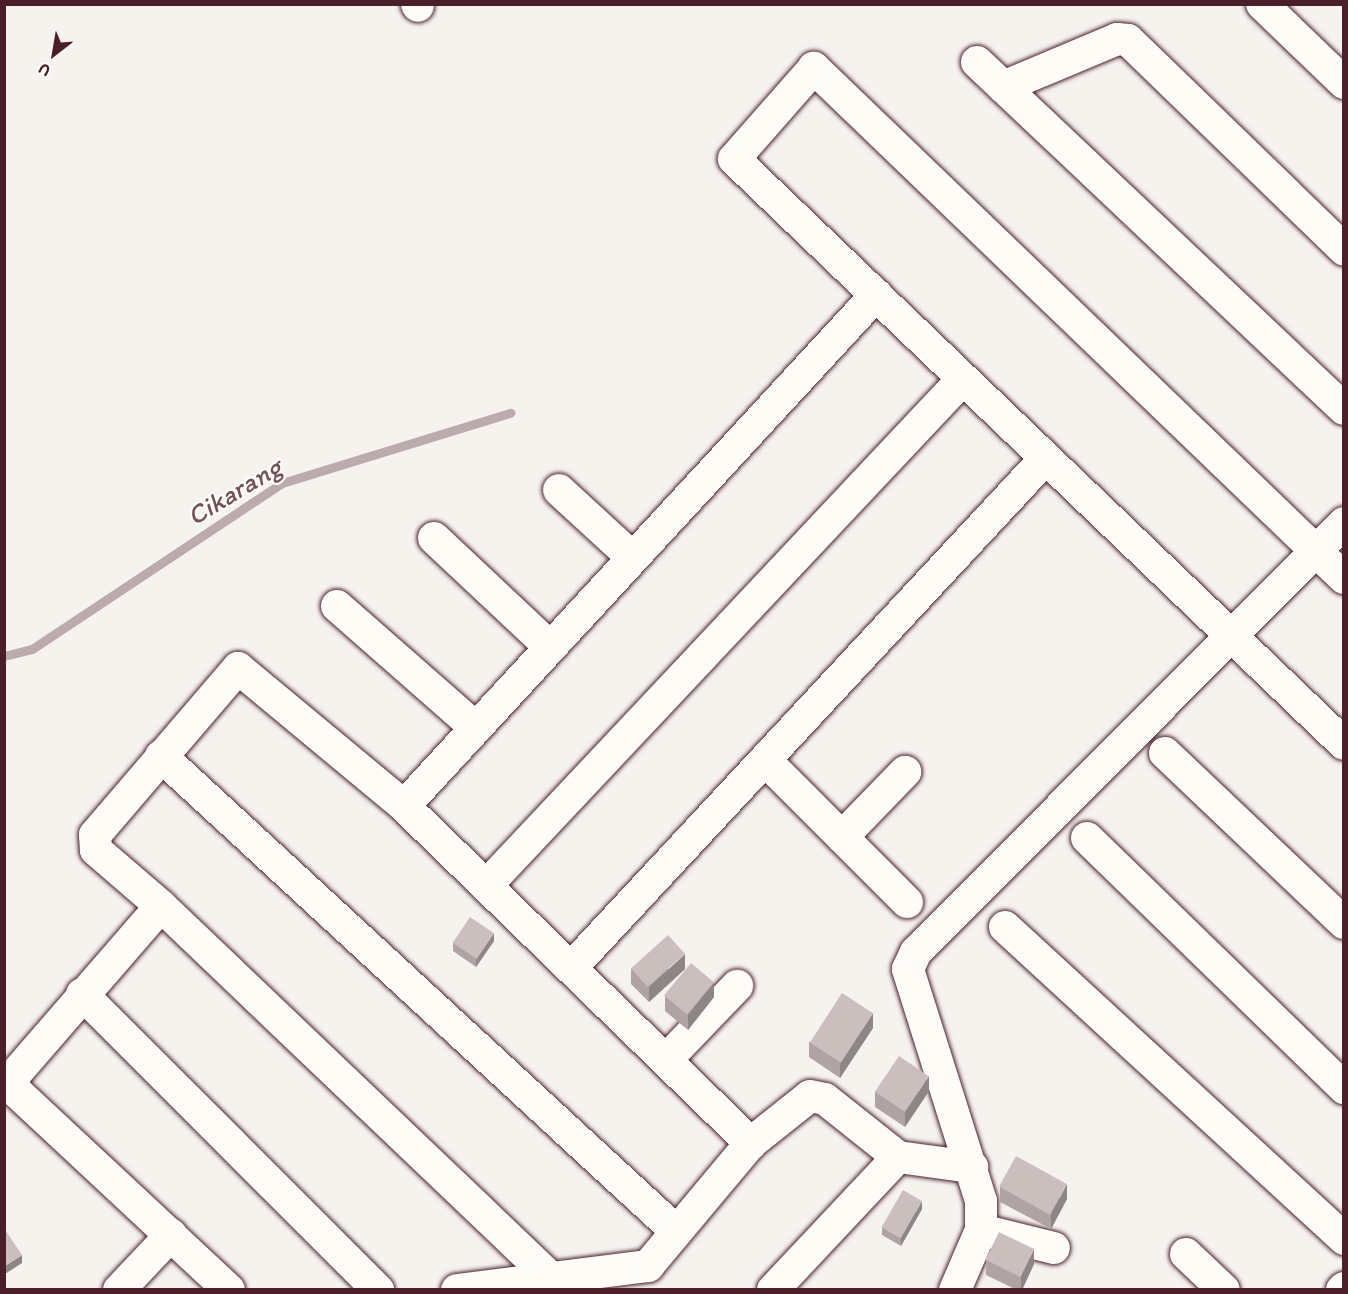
<!DOCTYPE html>
<html>
<head>
<meta charset="utf-8">
<style>
	body { margin:0 }
	#map { position:relative; width:1348px; height:1294px; overflow:hidden; background:#f6f3ef; font-family:Itim,sans-serif }
	div>[style] { position:absolute }
	.stream>* { height:9px; margin:-4.5px; padding:0 4.5px; transform-origin:4.5px; border-radius:4.5px; background:#bbabac }
	.roads { filter:drop-shadow(0 0 2px #4a1f2b) drop-shadow(0 0 2px #4a1f2b) }
	.street>* { height:32px; margin:-16px; padding:0 16px; transform-origin:16px; border-radius:16px; background:#fdfcf7 }
	.wall>* { inset:0; background:#afa4a3 }
	.shaded-wall>* { inset:0; background:#8e8685 }
	.building>* { inset:0; background:#cbbfbe; transform-origin:0 0 }
	span { translate:-50% -50%; white-space:nowrap; text-align:center; line-height:1.15; -webkit-text-stroke:4.5px #fdfcf7; paint-order:stroke }
	.water-label { font-size:27px; color:#725058; font-style:italic }
	.frame { position:absolute; inset:0; border:6px solid #4a1f2b; pointer-events:none }
	.north { position:absolute; left:24px; top:24px; width:60px; height:60px; -webkit-text-stroke:4px #fdfcf7; paint-order:stroke; rotate:211deg; font-size:16px; font-weight:700; line-height:24px; text-align:center; color:#4a1f2b }
	.north::after { content:''; display:block; margin:auto; width:21px; height:27px; background:#4a1f2b; clip-path:polygon(50% 0,100% 100%,50% 72%,0 100%) }
</style>
</head>
<body>
<div id="map">
	<div class="stream">
		<i style="left:4px;top:656px;width:29px;rotate:-14deg"></i>
		<i style="left:32px;top:649px;width:300px;rotate:-33.6deg"></i>
		<i style="left:282px;top:483px;width:239px;rotate:-17.1deg"></i>
	</div>
	<div class="roads">
		<div class="street">
			<i style="left:417px;top:4px;width:2px;rotate:63deg"></i>
			<i style="left:1262px;top:4px;width:114px;rotate:43.9deg"></i>
			<i style="left:977px;top:62px;width:505px;rotate:43.4deg"></i>
			<i style="left:1003px;top:87px;width:124px;rotate:-22.8deg"></i>
			<i style="left:1117px;top:39px;width:11px;rotate:5deg"></i>
			<i style="left:1128px;top:40px;width:301px;rotate:44.1deg"></i>
			<i style="left:559px;top:490px;width:100px;rotate:42.6deg"></i>
			<i style="left:434px;top:538px;width:159px;rotate:43.2deg"></i>
			<i style="left:1344px;top:578px;width:736px;rotate:-136.1deg"></i>
			<i style="left:814px;top:68px;width:121px;rotate:131.3deg"></i>
			<i style="left:734px;top:159px;width:845px;rotate:43.8deg"></i>
			<i style="left:337px;top:606px;width:185px;rotate:41.3deg"></i>
			<i style="left:1165px;top:753px;width:247px;rotate:43.5deg"></i>
			<i style="left:161px;top:756px;width:701px;rotate:42.69deg"></i>
			<i style="left:765px;top:760px;width:201px;rotate:45deg"></i>
			<i style="left:404px;top:806px;width:696px;rotate:-47.27deg"></i>
			<i style="left:842px;top:837px;width:91px;rotate:-45.9deg"></i>
			<i style="left:1087px;top:838px;width:359px;rotate:44.2deg"></i>
			<i style="left:486px;top:886px;width:696px;rotate:-46.75deg"></i>
			<i style="left:161px;top:906px;width:540px;rotate:43.65deg"></i>
			<i style="left:1005px;top:927px;width:461px;rotate:42.6deg"></i>
			<i style="left:571px;top:968px;width:696px;rotate:-47.04deg"></i>
			<i style="left:82px;top:994px;width:419px;rotate:45deg"></i>
			<i style="left:666px;top:1060px;width:103px;rotate:-46.2deg"></i>
			<i style="left:981px;top:1230px;width:75px;rotate:13.9deg"></i>
			<i style="left:1186px;top:1254px;width:52px;rotate:43.5deg"></i>
			<i style="left:119px;top:1290px;width:76px;rotate:-46.6deg"></i>
			<i style="left:229px;top:1290px;width:290px;rotate:-137deg"></i>
			<i style="left:17px;top:1092px;width:14px;rotate:-115deg"></i>
			<i style="left:11px;top:1079px;width:229px;rotate:-49.1deg"></i>
			<i style="left:161px;top:906px;width:86px;rotate:-139.3deg"></i>
			<i style="left:96px;top:850px;width:15px;rotate:-94deg"></i>
			<i style="left:95px;top:835px;width:220px;rotate:-49.4deg"></i>
			<i style="left:238px;top:668px;width:216px;rotate:39.7deg"></i>
			<i style="left:404px;top:806px;width:484px;rotate:44.2deg"></i>
			<i style="left:457px;top:1290px;width:193px;rotate:-7.2deg"></i>
			<i style="left:648px;top:1266px;width:160px;rotate:-50.1deg"></i>
			<i style="left:751px;top:1143px;width:75px;rotate:-38.5deg"></i>
			<i style="left:810px;top:1096px;width:15px;rotate:11deg"></i>
			<i style="left:825px;top:1099px;width:93px;rotate:38.5deg"></i>
			<i style="left:898px;top:1157px;width:75px;rotate:7.7deg"></i>
			<i style="left:773px;top:1290px;width:183px;rotate:-46.8deg"></i>
			<i style="left:955px;top:1290px;width:65px;rotate:-66.6deg"></i>
			<i style="left:981px;top:1230px;width:29px;rotate:-90deg"></i>
			<i style="left:981px;top:1201px;width:243px;rotate:-107.5deg"></i>
			<i style="left:908px;top:969px;width:19px;rotate:-65deg"></i>
			<i style="left:916px;top:952px;width:606px;rotate:-45.07deg"></i>
			<i style="left:1342px;top:1290px;width:3px;rotate:-45deg"></i>
		</div>
	</div>
	<div class="wall">
		<i style="clip-path:polygon(494px 941px,476px 967px,453px 951px,453px 943px)"></i>
		<i style="clip-path:polygon(631px 969px,685px 969px,649px 1002px,631px 984px)"></i>
		<i style="clip-path:polygon(665px 996px,714px 997px,688px 1030px,665px 1011px)"></i>
		<i style="clip-path:polygon(873px 1028px,840px 1078px,809px 1057px,809px 1042px)"></i>
		<i style="clip-path:polygon(929px 1091px,905px 1127px,875px 1107px,875px 1092px)"></i>
		<i style="clip-path:polygon(1000px 1187px,1067px 1199px,1051px 1229px,1000px 1202px)"></i>
		<i style="clip-path:polygon(922px 1209px,901px 1246px,882px 1235px,882px 1227px)"></i>
		<i style="clip-path:polygon(986px 1260px,1034px 1264px,1022px 1290px,1017px 1290px,986px 1275px)"></i>
	</div>
	<div class="shaded-wall">
		<i style="clip-path:polygon(494px 933px,494px 941px,476px 967px,476px 959px)"></i>
		<i style="clip-path:polygon(685px 954px,685px 969px,649px 1002px,649px 987px)"></i>
		<i style="clip-path:polygon(714px 982px,714px 997px,688px 1030px,688px 1015px)"></i>
		<i style="clip-path:polygon(873px 1013px,873px 1028px,840px 1078px,840px 1063px)"></i>
		<i style="clip-path:polygon(929px 1076px,929px 1091px,905px 1127px,905px 1112px)"></i>
		<i style="clip-path:polygon(1067px 1184px,1067px 1199px,1051px 1229px,1051px 1214px)"></i>
		<i style="clip-path:polygon(922px 1201px,922px 1209px,901px 1246px,901px 1238px)"></i>
		<i style="clip-path:polygon(1034px 1249px,1034px 1264px,1022px 1290px,1021px 1290px,1021px 1276px)"></i>
		<i style="clip-path:polygon(22px 1255px,22px 1263px,5px 1274px,5px 1266px)"></i>
	</div>
	<div class="building">
		<i style="left:470px;top:917px;width:29px;height:31px;rotate:34deg"></i>
		<i style="left:668px;top:935px;width:25px;height:50px;rotate:48deg"></i>
		<i style="left:691px;top:963px;width:30px;height:42px;rotate:40deg"></i>
		<i style="left:842px;top:993px;width:37px;height:59px;rotate:33deg"></i>
		<i style="left:899px;top:1056px;width:36px;height:43px;rotate:34deg"></i>
		<i style="left:1016px;top:1156px;width:58px;height:35px;rotate:29deg"></i>
		<i style="left:903px;top:1190px;width:22px;height:43px;rotate:30deg"></i>
		<i style="clip-path:polygon(4px 1228px,22px 1255px,5px 1266px,4px 1266px)"></i>
		<i style="left:999px;top:1232px;width:39px;height:31px;rotate:26deg"></i>
	</div>
	<div class="water-label">
		<span style="left:234px;top:491px;rotate:-31deg">Cikarang</span>
	</div>
	<div class="frame"></div>
	<div class="north">U</div>
</div>
</body>
</html>
